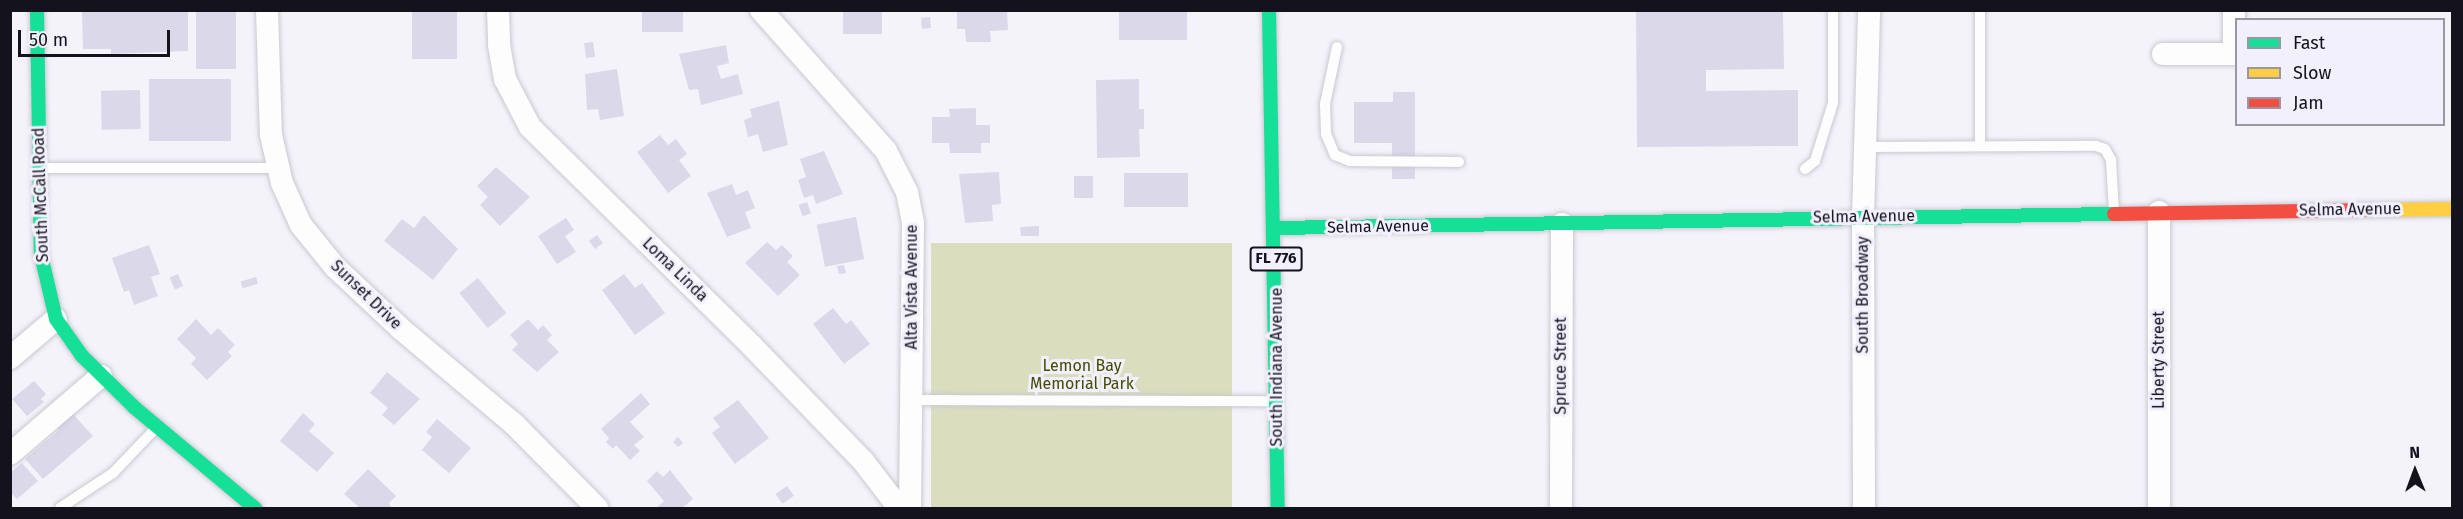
<!DOCTYPE html>
<html>
<head>
<meta charset="utf-8">
<style>
	body { margin:0 }
	#map { position:relative; width:2463px; height:519px; overflow:hidden; background:#f4f3fa; font-family:"Fira Sans",sans-serif }
	div>[style] { position:absolute }
	.green>* { inset:0; background:#dadebe; transform-origin:0 0 }
	.building>* { inset:0; background:#dbd8ea; transform-origin:0 0 }
	.roads { filter:drop-shadow(0 0 2px #c9c8d0) drop-shadow(0 0 2px #c9c8d0) }
	.lane>* { height:10px; margin:-5px; padding:0 5px; transform-origin:5px; border-radius:5px; background:#fdfdfe }
	.street>* { height:22px; margin:-11px; padding:0 11px; transform-origin:11px; border-radius:11px; background:#fdfdfe }
	.fast>* { height:14px; margin:-7px; padding:0 7px; transform-origin:7px; border-radius:7px; background:#16e098 }
	.slow>* { height:14px; margin:-7px; padding:0 7px; transform-origin:7px; border-radius:7px; background:#ffcf43 }
	.jam>* { height:14px; margin:-7px; padding:0 7px; transform-origin:7px; border-radius:7px; background:#f24e42 }
	span { translate:-50% -50%; white-space:nowrap; text-align:center; line-height:1.15; -webkit-text-stroke:6px #f2f0fd; paint-order:stroke }
	.shield-label span { padding:2px 4px; background:#f2f0fd; border:2px solid; border-radius:4px; -webkit-text-stroke-width:0 }
	.shield-label { font-size:15px; color:#14121d; font-weight:700 }
	.street-label { font-size:16px; color:#14121d }
	.park-label { font-size:16px; color:#454a03 }
	.frame { position:absolute; inset:0; border:12px solid #14121d; pointer-events:none }
	.legend { position:absolute; left:2235px; top:18px; width:210px; height:108px; box-sizing:border-box; background:#f2f0fd; border:2px solid #9997a3; margin:0; padding:8px 10px; list-style:none; font-size:18px; color:#14121d }
	.legend li { display:flex; align-items:center; gap:12px; height:30px }
	.legend b { width:30px; border:2px solid #9997a3 }
	.north { position:absolute; left:2385px; top:441px; width:60px; height:60px; -webkit-text-stroke:4px #f2f0fd; paint-order:stroke; rotate:359deg; font-size:16px; font-weight:700; line-height:24px; text-align:center; color:#14121d }
	.north::after { content:''; display:block; margin:auto; width:21px; height:27px; background:#14121d; clip-path:polygon(50% 0,100% 100%,50% 72%,0 100%) }
	.scale { position:absolute; left:18px; top:30px; width:152px; height:27px; box-sizing:border-box; border:3px solid #14121d; border-top:0; padding-left:8px; font-size:18px; line-height:21px; white-space:nowrap; color:#14121d; -webkit-text-stroke:4px #f2f0fd; paint-order:stroke }
</style>
</head>
<body>
<div id="map">
	<div class="green">
		<i style="left:1232px;top:243px;width:265px;height:301px;rotate:90deg"></i>
	</div>
	<div class="building">
		<i style="clip-path:polygon(82px 10px,188px 10px,188px 51px,111px 54px,111px 49px,83px 49px)"></i>
		<i style="left:196px;top:10px;width:40px;height:59px"></i>
		<i style="left:412px;top:10px;width:45px;height:49px"></i>
		<i style="left:642px;top:10px;width:41px;height:22px"></i>
		<i style="left:843px;top:10px;width:39px;height:24px"></i>
		<i style="clip-path:polygon(957px 10px,1007px 10px,1008px 30px,990px 31px,991px 42px,966px 42px,965px 29px,957px 29px)"></i>
		<i style="left:1119px;top:10px;width:68px;height:30px"></i>
		<i style="clip-path:polygon(1636px 10px,1783px 10px,1784px 69px,1706px 70px,1706px 91px,1798px 90px,1798px 146px,1637px 147px)"></i>
		<i style="left:930px;top:17px;width:11px;height:9px;rotate:85deg"></i>
		<i style="left:593px;top:42px;width:15px;height:9px;rotate:82deg"></i>
		<i style="clip-path:polygon(726px 45px,729px 63px,717px 66px,721px 79px,738px 74px,743px 94px,701px 105px,698px 89px,689px 90px,679px 54px)"></i>
		<i style="clip-path:polygon(617px 69px,624px 116px,600px 120px,598px 109px,587px 110px,585px 74px)"></i>
		<i style="left:149px;top:79px;width:82px;height:62px"></i>
		<i style="clip-path:polygon(1139px 79px,1139px 109px,1144px 109px,1144px 129px,1139px 129px,1140px 157px,1097px 158px,1096px 80px)"></i>
		<i style="left:140px;top:90px;width:39px;height:39px;rotate:89deg"></i>
		<i style="clip-path:polygon(1393px 92px,1415px 92px,1415px 179px,1392px 179px,1392px 143px,1354px 143px,1354px 102px,1393px 102px)"></i>
		<i style="clip-path:polygon(779px 101px,788px 145px,763px 152px,758px 134px,748px 137px,744px 120px,752px 117px,750px 109px)"></i>
		<i style="clip-path:polygon(976px 108px,976px 125px,990px 125px,990px 143px,981px 143px,981px 153px,950px 153px,949px 143px,932px 143px,932px 117px,950px 117px,949px 109px)"></i>
		<i style="clip-path:polygon(660px 135px,668px 145px,676px 139px,687px 154px,679px 160px,691px 176px,668px 193px,637px 152px)"></i>
		<i style="clip-path:polygon(824px 151px,843px 194px,816px 204px,813px 195px,804px 198px,798px 180px,806px 177px,800px 159px)"></i>
		<i style="clip-path:polygon(496px 167px,530px 197px,500px 226px,480px 205px,488px 197px,477px 186px)"></i>
		<i style="clip-path:polygon(999px 172px,1001px 204px,992px 205px,993px 221px,965px 223px,959px 174px)"></i>
		<i style="left:1188px;top:173px;width:34px;height:64px;rotate:90deg"></i>
		<i style="left:1093px;top:176px;width:22px;height:19px;rotate:90deg"></i>
		<i style="clip-path:polygon(732px 184px,736px 195px,748px 190px,755px 208px,745px 212px,751px 228px,727px 237px,707px 193px)"></i>
		<i style="left:807px;top:202px;width:12px;height:9px;rotate:70deg"></i>
		<i style="clip-path:polygon(424px 215px,458px 249px,433px 280px,384px 241px,402px 219px,414px 228px)"></i>
		<i style="left:856px;top:217px;width:43px;height:40px;rotate:79deg"></i>
		<i style="clip-path:polygon(566px 218px,574px 230px,565px 236px,576px 252px,557px 264px,538px 236px)"></i>
		<i style="clip-path:polygon(1039px 226px,1039px 236px,1021px 236px,1020px 227px)"></i>
		<i style="left:597px;top:235px;width:10px;height:10px;rotate:53deg"></i>
		<i style="clip-path:polygon(767px 242px,776px 250px,782px 245px,793px 256px,787px 262px,800px 275px,778px 296px,745px 263px)"></i>
		<i style="clip-path:polygon(149px 245px,160px 274px,151px 277px,158px 296px,134px 305px,129px 290px,124px 292px,112px 258px)"></i>
		<i style="clip-path:polygon(844px 265px,846px 273px,839px 274px,837px 266px)"></i>
		<i style="left:178px;top:274px;width:13px;height:9px;rotate:67deg"></i>
		<i style="clip-path:polygon(624px 274px,635px 288px,642px 283px,665px 313px,635px 335px,602px 290px)"></i>
		<i style="left:256px;top:277px;width:7px;height:16px;rotate:74deg"></i>
		<i style="left:478px;top:278px;width:45px;height:24px;rotate:51deg"></i>
		<i style="clip-path:polygon(833px 308px,846px 324px,851px 320px,870px 344px,844px 364px,813px 324px)"></i>
		<i style="clip-path:polygon(196px 319px,211px 335px,218px 328px,235px 345px,228px 352px,232px 356px,207px 380px,191px 364px,196px 358px,177px 339px)"></i>
		<i style="clip-path:polygon(528px 319px,538px 330px,543px 325px,552px 335px,547px 340px,559px 352px,537px 372px,512px 350px,518px 344px,510px 335px)"></i>
		<i style="clip-path:polygon(387px 372px,420px 399px,394px 425px,382px 415px,388px 408px,370px 393px)"></i>
		<i style="clip-path:polygon(34px 381px,46px 394px,41px 399px,44px 402px,27px 416px,12px 399px)"></i>
		<i style="clip-path:polygon(641px 393px,650px 404px,630px 422px,644px 437px,634px 445px,640px 451px,630px 460px,616px 445px,613px 449px,606px 442px,609px 438px,601px 429px)"></i>
		<i style="clip-path:polygon(738px 400px,769px 438px,735px 464px,712px 433px,720px 427px,713px 418px)"></i>
		<i style="clip-path:polygon(70px 411px,93px 436px,43px 479px,25px 459px,59px 430px,54px 425px)"></i>
		<i style="clip-path:polygon(303px 413px,315px 424px,309px 431px,334px 453px,317px 472px,280px 441px)"></i>
		<i style="clip-path:polygon(437px 419px,471px 448px,449px 473px,422px 450px,432px 437px,426px 432px)"></i>
		<i style="clip-path:polygon(678px 437px,683px 443px,678px 447px,673px 442px)"></i>
		<i style="clip-path:polygon(22px 463px,38px 481px,17px 499px,10px 492px,10px 473px)"></i>
		<i style="clip-path:polygon(368px 469px,396px 496px,389px 503px,391px 508px,360px 508px,344px 494px)"></i>
		<i style="clip-path:polygon(670px 470px,693px 499px,682px 508px,656px 508px,664px 501px,647px 481px,657px 471px,663px 477px)"></i>
		<i style="left:787px;top:486px;width:12px;height:14px;rotate:55deg"></i>
	</div>
	<div class="roads">
		<div class="lane">
			<i style="left:1337px;top:47px;width:58px;rotate:101.9deg"></i>
			<i style="left:1325px;top:104px;width:30px;rotate:88deg"></i>
			<i style="left:1326px;top:134px;width:23px;rotate:67deg"></i>
			<i style="left:1335px;top:155px;width:16px;rotate:22deg"></i>
			<i style="left:1350px;top:161px;width:109px;rotate:0.5deg"></i>
			<i style="left:1980px;top:145px;width:135px;rotate:-90deg"></i>
			<i style="left:1867px;top:147px;width:229px;rotate:-0.3deg"></i>
			<i style="left:2096px;top:146px;width:9px;rotate:18deg"></i>
			<i style="left:2105px;top:149px;width:13px;rotate:61deg"></i>
			<i style="left:2111px;top:160px;width:52px;rotate:86.7deg"></i>
			<i style="left:43px;top:168px;width:235px"></i>
			<i style="left:1805px;top:169px;width:13px;rotate:-39deg"></i>
			<i style="left:1815px;top:161px;width:61px;rotate:-72.8deg"></i>
			<i style="left:1833px;top:103px;width:93px;rotate:-90deg"></i>
			<i style="left:911px;top:400px;width:363px;rotate:0.2deg"></i>
			<i style="left:60px;top:508px;width:64px;rotate:-33.4deg"></i>
			<i style="left:113px;top:473px;width:61px;rotate:-46.3deg"></i>
		</div>
		<div class="street">
			<i style="left:267px;top:10px;width:125px;rotate:88.2deg"></i>
			<i style="left:271px;top:135px;width:49px;rotate:77.1deg"></i>
			<i style="left:282px;top:183px;width:46px;rotate:65.7deg"></i>
			<i style="left:301px;top:225px;width:54px;rotate:51deg"></i>
			<i style="left:335px;top:267px;width:91px;rotate:43.2deg"></i>
			<i style="left:401px;top:329px;width:148px;rotate:40.1deg"></i>
			<i style="left:514px;top:424px;width:118px;rotate:45.3deg"></i>
			<i style="left:498px;top:10px;width:35px;rotate:88deg"></i>
			<i style="left:499px;top:45px;width:35px;rotate:80deg"></i>
			<i style="left:505px;top:79px;width:54px;rotate:62.5deg"></i>
			<i style="left:530px;top:127px;width:310px;rotate:44.6deg"></i>
			<i style="left:751px;top:345px;width:161px;rotate:46deg"></i>
			<i style="left:863px;top:461px;width:59px;rotate:52.5deg"></i>
			<i style="left:761px;top:10px;width:188px;rotate:48.4deg"></i>
			<i style="left:886px;top:151px;width:46px;rotate:62.9deg"></i>
			<i style="left:907px;top:192px;width:32px;rotate:79deg"></i>
			<i style="left:913px;top:223px;width:285px;rotate:90.6deg"></i>
			<i style="left:2163px;top:54px;width:73px"></i>
			<i style="left:2234px;top:54px;width:44px;rotate:-90deg"></i>
			<i style="left:10px;top:358px;width:60px;rotate:-40.3deg"></i>
			<i style="left:10px;top:454px;width:120px;rotate:-40.6deg"></i>
			<i style="left:1561px;top:508px;width:284px;rotate:-89.8deg"></i>
			<i style="left:1864px;top:508px;width:291px;rotate:-90.2deg"></i>
			<i style="left:1863px;top:217px;width:207px;rotate:-88.3deg"></i>
			<i style="left:2159px;top:508px;width:296px;rotate:-90deg"></i>
		</div>
		<div class="fast">
			<i style="left:37px;top:10px;width:245px;rotate:89.1deg"></i>
			<i style="left:41px;top:255px;width:66px;rotate:76.8deg"></i>
			<i style="left:56px;top:319px;width:45px;rotate:54.9deg"></i>
			<i style="left:82px;top:356px;width:73px;rotate:44.4deg"></i>
			<i style="left:134px;top:407px;width:158px;rotate:39.9deg"></i>
			<i style="left:1269px;top:10px;width:498px;rotate:89deg"></i>
			<i style="left:1276px;top:228px;width:838px;rotate:-0.96deg"></i>
		</div>
		<div class="slow">
			<i style="left:2371px;top:210px;width:81px;rotate:-0.7deg"></i>
		</div>
		<div class="jam">
			<i style="left:2114px;top:214px;width:257px;rotate:-0.9deg"></i>
		</div>
	</div>
	<div class="shield-label">
		<span style="left:1276px;top:259px">FL 776</span>
	</div>
	<div class="street-label">
		<span style="left:41px;top:195px;rotate:-92deg">South McCall Road</span>
		<span style="left:2350px;top:210px;rotate:-1deg">Selma Avenue</span>
		<span style="left:1864px;top:217px;rotate:-1deg">Selma Avenue</span>
		<span style="left:1378px;top:227px;rotate:-1deg">Selma Avenue</span>
		<span style="left:675px;top:270px;rotate:44deg">Loma Linda</span>
		<span style="left:912px;top:287px;rotate:-90deg">Alta Vista Avenue</span>
		<span style="left:366px;top:295px;rotate:44deg">Sunset Drive</span>
		<span style="left:1863px;top:295px;rotate:-90deg">South Broadway</span>
		<span style="left:2159px;top:360px;rotate:-90deg">Liberty Street</span>
		<span style="left:1561px;top:366px;rotate:-90deg">Spruce Street</span>
		<span style="left:1277px;top:367px;rotate:-90deg">South Indiana Avenue</span>
	</div>
	<div class="park-label">
		<span style="left:1082px;top:375px">Lemon Bay<br>Memorial Park</span>
	</div>
	<div class="frame"></div>
	<ul class="legend">
	<li><b style="height:8px;background:#16e098"></b>Fast</li>
	<li><b style="height:8px;background:#ffcf43"></b>Slow</li>
	<li><b style="height:8px;background:#f24e42"></b>Jam</li>
	</ul>
	<div class="north">N</div>
	<div class="scale">50 m</div>
</div>
</body>
</html>
